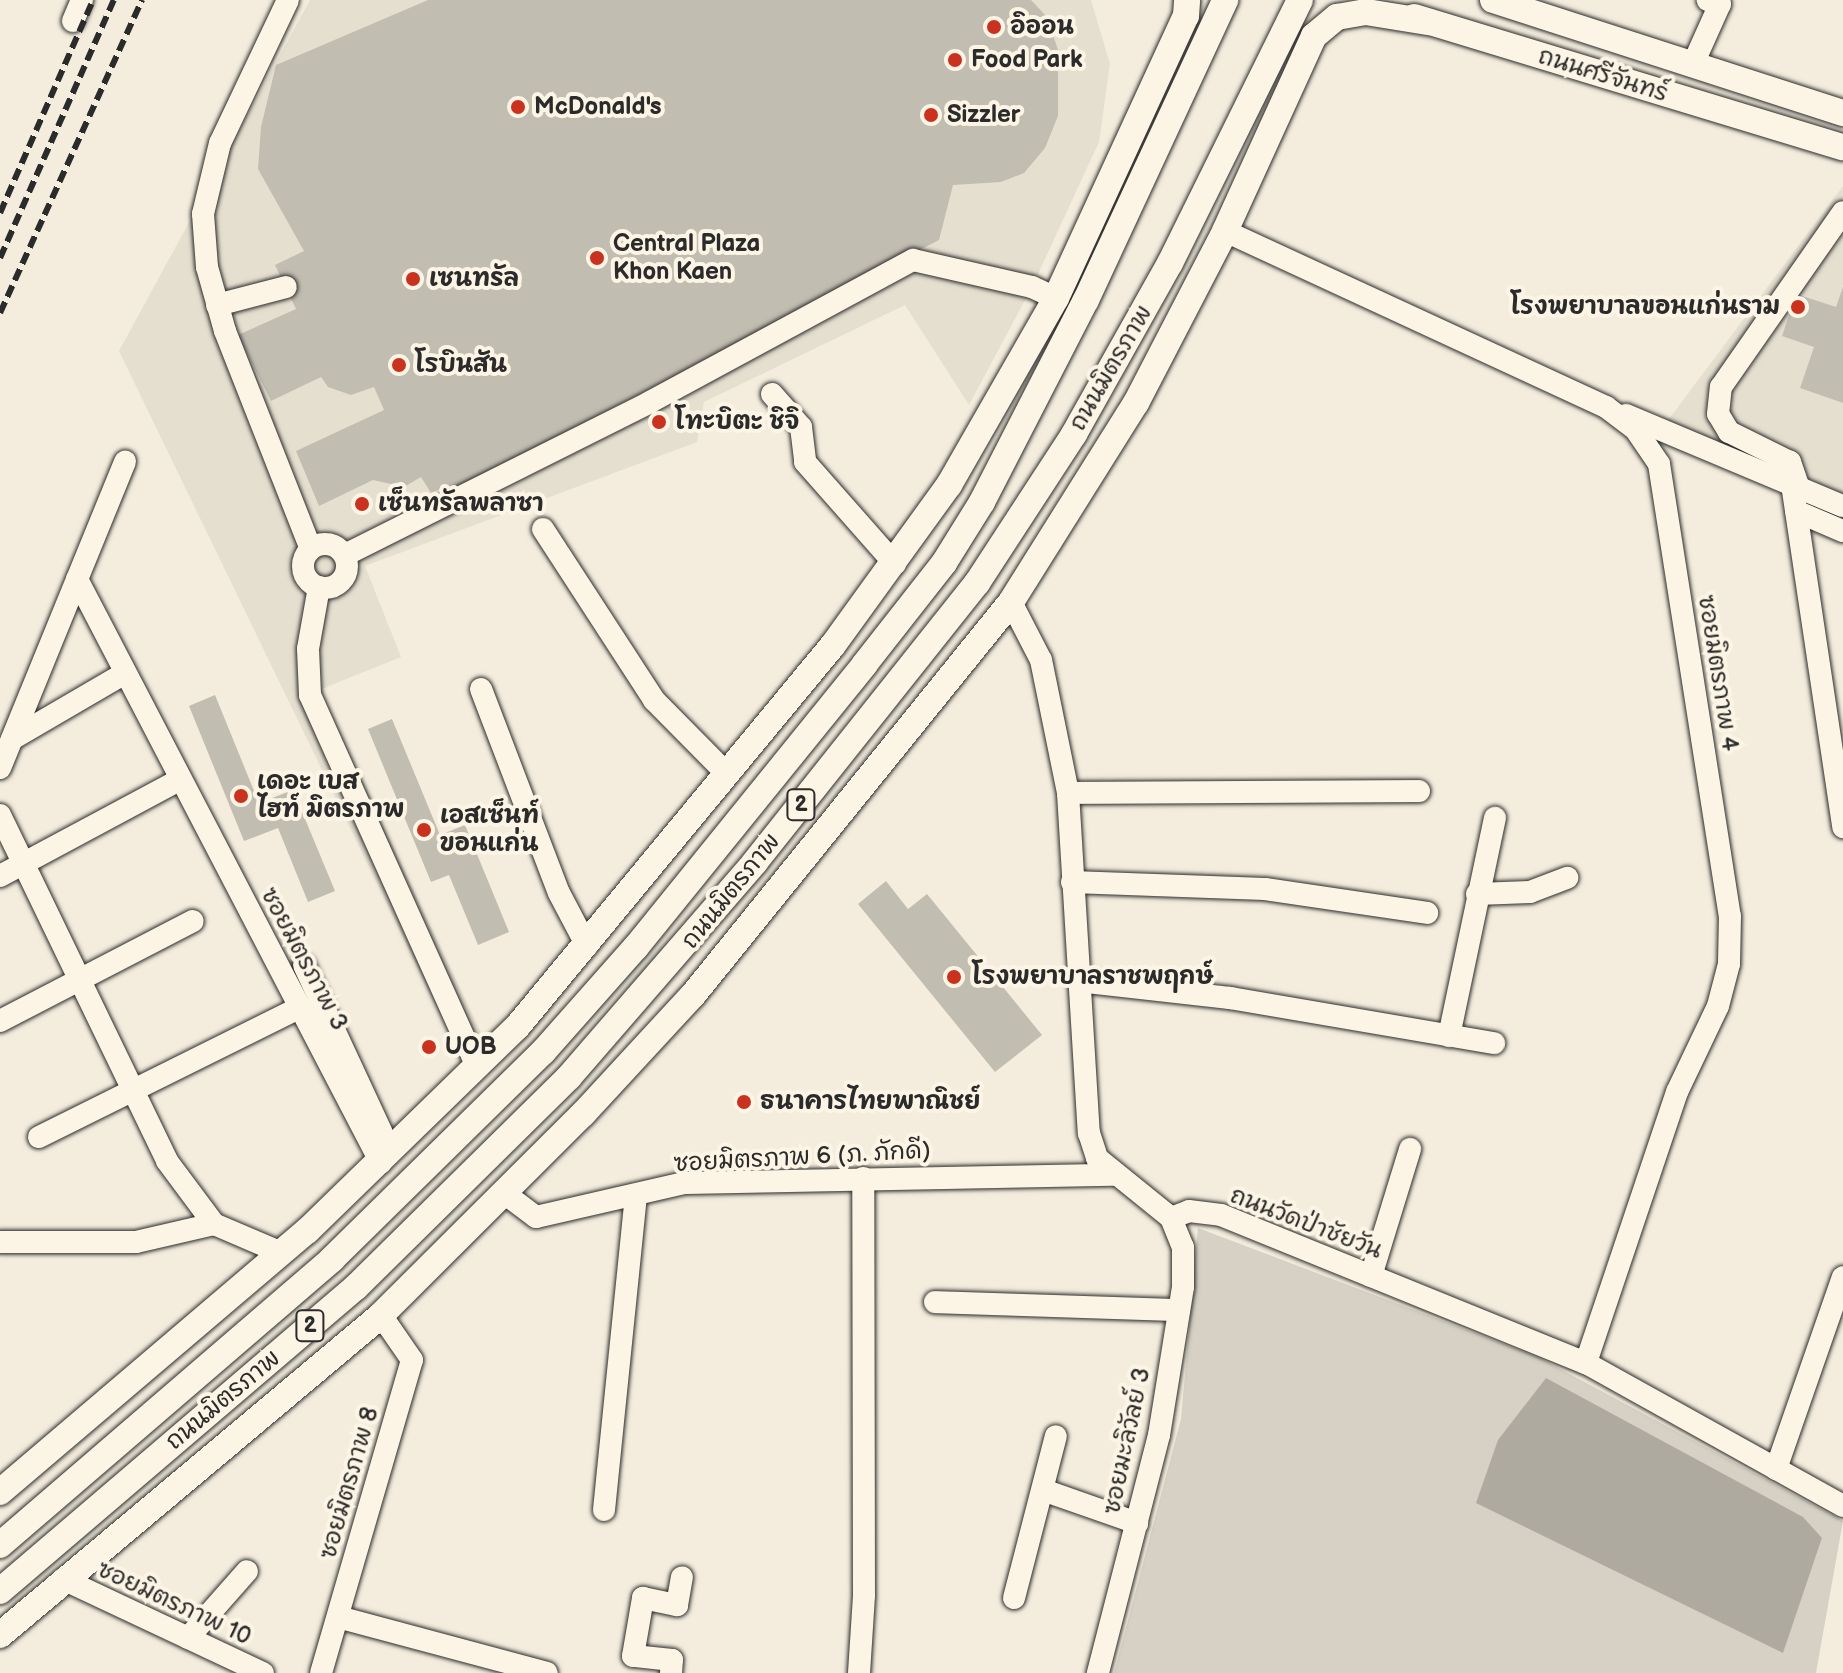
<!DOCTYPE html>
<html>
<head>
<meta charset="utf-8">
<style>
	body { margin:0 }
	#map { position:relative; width:1843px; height:1673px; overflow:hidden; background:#f4edde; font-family:"Balsamiq Sans","Playpen Sans Thai",sans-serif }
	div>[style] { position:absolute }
	.built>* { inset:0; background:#e5dfd0 }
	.green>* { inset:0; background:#d6d1c4 }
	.water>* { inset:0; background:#afaaa0 }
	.building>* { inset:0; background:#c2bdb1 }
	.roads { filter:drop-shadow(0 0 2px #2b2b2b) drop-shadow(0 0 2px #2b2b2b) }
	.minor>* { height:22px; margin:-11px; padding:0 11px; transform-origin:11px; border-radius:11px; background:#fcf5e5 }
	.minor>.ring { margin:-11px; padding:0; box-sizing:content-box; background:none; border:22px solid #fcf5e5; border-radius:50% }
	.major>* { height:26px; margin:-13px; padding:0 13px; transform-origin:13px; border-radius:13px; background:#fcf5e5 }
	.rail>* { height:6px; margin-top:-3px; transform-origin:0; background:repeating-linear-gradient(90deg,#2b2b2b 0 12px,transparent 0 18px) }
	.dots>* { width:22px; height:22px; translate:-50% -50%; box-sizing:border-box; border:4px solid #fcf5e5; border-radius:50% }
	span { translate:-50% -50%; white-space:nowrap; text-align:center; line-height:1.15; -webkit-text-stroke:8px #fcf5e5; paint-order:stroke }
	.shield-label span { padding:2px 6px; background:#fcf5e5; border:2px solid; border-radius:6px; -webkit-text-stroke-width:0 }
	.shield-label { font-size:22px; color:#2b2b2b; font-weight:700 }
	.poi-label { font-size:24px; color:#2b2b2b; font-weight:700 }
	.left { translate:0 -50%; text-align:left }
	.right { translate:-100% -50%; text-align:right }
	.street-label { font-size:24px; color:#2b2b2b }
</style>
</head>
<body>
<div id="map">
	<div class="built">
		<i style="clip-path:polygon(310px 0,1091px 0,1110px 64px,1099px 142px,1032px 287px,969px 405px,905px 305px,704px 402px,697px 442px,365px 566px,401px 657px,319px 690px,483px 1037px,460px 1055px,119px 351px)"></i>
		<i style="clip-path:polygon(1843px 186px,1843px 499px,1663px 427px)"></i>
	</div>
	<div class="green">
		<i style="clip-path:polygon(evenodd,1198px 1228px,1538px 1357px,1843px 1521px,1816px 1673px,1114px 1673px,1181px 1419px,1198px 1228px,1476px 1502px,1822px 1538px,1783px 1652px,1476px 1502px)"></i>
	</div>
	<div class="water">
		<i style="clip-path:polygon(1546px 1378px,1803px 1517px,1822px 1538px,1783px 1653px,1476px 1503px,1498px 1440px)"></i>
	</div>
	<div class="building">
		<i style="clip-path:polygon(428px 0,1031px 0,1047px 17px,1058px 50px,1058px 116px,1045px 148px,1024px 173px,1001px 182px,953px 185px,939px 240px,451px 491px,448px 485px,431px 493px,421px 477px,404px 487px,373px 480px,319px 506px,296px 451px,384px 410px,374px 387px,351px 395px,328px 387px,321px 377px,271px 401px,238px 335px,296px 309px,275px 265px,304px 251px,258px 169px,261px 127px,276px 65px)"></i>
		<i style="clip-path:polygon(1843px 287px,1843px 403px,1800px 388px,1814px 347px,1782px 336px,1796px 294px,1836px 307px)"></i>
		<i style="clip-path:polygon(215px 695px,259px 803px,293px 790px,335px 891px,308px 902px,278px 828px,244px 841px,189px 706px)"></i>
		<i style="clip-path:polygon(392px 719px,440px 835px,465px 825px,509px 932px,478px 945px,449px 875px,431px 882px,368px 729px)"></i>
		<i style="clip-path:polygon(886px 881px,908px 909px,927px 894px,1042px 1035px,995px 1072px,858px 904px)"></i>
	</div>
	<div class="roads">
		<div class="minor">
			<i style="left:288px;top:0;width:158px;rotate:115.4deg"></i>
			<i style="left:220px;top:143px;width:73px;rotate:103.5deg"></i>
			<i style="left:203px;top:214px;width:53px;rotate:85.7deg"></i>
			<i style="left:207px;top:267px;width:66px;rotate:74.3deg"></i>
			<i style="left:225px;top:331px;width:234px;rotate:68.5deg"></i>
			<i style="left:73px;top:21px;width:23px;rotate:-67deg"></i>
			<i style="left:1693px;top:64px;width:66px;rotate:-65.8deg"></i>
			<i style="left:1720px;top:4px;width:13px;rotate:-162deg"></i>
			<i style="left:1225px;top:231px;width:420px;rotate:24.8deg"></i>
			<i style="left:1606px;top:407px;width:38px;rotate:37deg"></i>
			<i style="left:1636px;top:430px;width:41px;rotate:55.9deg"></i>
			<i style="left:1659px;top:464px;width:458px;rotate:81.1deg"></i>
			<i style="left:1730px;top:916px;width:48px;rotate:91.2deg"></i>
			<i style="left:1729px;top:964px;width:43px;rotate:104.7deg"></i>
			<i style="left:1718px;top:1006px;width:95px;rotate:115.5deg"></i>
			<i style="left:1677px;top:1092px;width:286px;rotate:108.6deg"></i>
			<i style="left:217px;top:305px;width:71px;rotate:-14.6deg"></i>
			<i style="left:772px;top:394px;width:44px;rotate:48.7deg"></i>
			<i style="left:801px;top:427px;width:35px;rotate:83deg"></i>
			<i style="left:805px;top:462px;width:136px;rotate:48.6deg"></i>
			<i style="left:1626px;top:415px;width:235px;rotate:22.8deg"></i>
			<i style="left:1792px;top:484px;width:347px;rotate:81.5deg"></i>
			<i style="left:1799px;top:488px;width:28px;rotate:-109deg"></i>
			<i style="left:1790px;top:462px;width:68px;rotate:-153.8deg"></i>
			<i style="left:1729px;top:432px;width:21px;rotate:-121deg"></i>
			<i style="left:1718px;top:414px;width:27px;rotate:-84deg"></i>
			<i style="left:1721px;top:387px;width:213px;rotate:-55.1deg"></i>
			<i style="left:1796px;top:511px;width:51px;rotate:23.1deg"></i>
			<i style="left:543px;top:529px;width:204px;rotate:57deg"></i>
			<i style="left:654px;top:700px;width:105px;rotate:45.4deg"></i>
			<i class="ring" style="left:303px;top:544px;width:22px;height:22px"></i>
			<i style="left:345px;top:555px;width:341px;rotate:-26.6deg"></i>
			<i style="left:650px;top:402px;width:299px;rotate:-28.4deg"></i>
			<i style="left:913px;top:260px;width:122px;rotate:12.8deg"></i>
			<i style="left:1032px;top:287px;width:26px;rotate:25deg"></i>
			<i style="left:77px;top:579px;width:658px;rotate:62.5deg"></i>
			<i style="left:319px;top:587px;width:63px;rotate:100.1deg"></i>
			<i style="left:308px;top:649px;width:46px;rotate:87.5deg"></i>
			<i style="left:310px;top:695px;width:407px;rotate:65.8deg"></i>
			<i style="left:1011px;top:602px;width:65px;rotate:62.7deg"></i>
			<i style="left:1041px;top:660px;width:136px;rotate:78.5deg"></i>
			<i style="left:1068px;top:793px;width:341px;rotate:86.5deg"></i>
			<i style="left:1089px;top:1133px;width:26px;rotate:72deg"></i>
			<i style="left:1097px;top:1158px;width:95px;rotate:39deg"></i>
			<i style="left:1171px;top:1218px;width:31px;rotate:68deg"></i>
			<i style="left:1183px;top:1247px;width:40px;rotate:90deg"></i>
			<i style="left:1183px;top:1287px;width:150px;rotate:99.2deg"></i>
			<i style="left:1159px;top:1435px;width:246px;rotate:104.4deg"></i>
			<i style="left:481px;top:689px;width:218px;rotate:69.1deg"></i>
			<i style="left:559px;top:893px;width:60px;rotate:62.2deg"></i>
			<i style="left:12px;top:739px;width:131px;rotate:-30.3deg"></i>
			<i style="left:0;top:768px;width:331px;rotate:-67.8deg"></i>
			<i style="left:1068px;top:793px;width:351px;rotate:-0.3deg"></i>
			<i style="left:0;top:815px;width:384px;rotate:64.2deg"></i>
			<i style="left:167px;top:1161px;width:79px;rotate:53.3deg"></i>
			<i style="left:214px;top:1224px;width:74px;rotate:23.1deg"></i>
			<i style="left:0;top:876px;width:203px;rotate:-28.2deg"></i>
			<i style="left:1072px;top:882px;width:193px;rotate:2.1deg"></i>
			<i style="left:1265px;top:889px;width:164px;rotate:8.4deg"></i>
			<i style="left:1477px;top:894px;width:53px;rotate:-2.2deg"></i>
			<i style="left:1530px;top:892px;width:40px;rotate:-21deg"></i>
			<i style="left:304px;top:965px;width:185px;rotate:65.1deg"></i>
			<i style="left:1078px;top:981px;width:153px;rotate:6.4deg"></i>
			<i style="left:1230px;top:998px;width:268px;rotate:9.7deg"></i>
			<i style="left:0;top:1021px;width:217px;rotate:-27.4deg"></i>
			<i style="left:1449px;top:1036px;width:223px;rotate:-78.1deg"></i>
			<i style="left:39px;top:1137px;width:292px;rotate:-26.4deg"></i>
			<i style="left:504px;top:1193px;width:40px;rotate:37deg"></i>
			<i style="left:536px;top:1217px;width:152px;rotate:-12.9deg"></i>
			<i style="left:684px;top:1183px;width:430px;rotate:-1.1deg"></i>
			<i style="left:1171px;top:1218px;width:19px;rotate:-21deg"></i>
			<i style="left:1189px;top:1211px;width:32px;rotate:7deg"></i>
			<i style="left:1221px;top:1215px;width:394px;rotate:22.1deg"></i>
			<i style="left:1586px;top:1363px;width:294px;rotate:29.1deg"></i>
			<i style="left:0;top:1242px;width:136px"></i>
			<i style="left:136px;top:1242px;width:80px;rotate:-13deg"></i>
			<i style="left:1371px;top:1276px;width:133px;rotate:-72.9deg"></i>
			<i style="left:935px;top:1302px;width:244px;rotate:1.9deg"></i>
			<i style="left:1776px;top:1469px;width:203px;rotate:-70.8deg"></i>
			<i style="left:1043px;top:1490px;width:100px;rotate:19.3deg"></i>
			<i style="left:604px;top:1510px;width:316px;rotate:-84.2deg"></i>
			<i style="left:63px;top:1579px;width:221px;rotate:25.2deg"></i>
			<i style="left:1014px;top:1598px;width:167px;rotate:-75.5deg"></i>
			<i style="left:338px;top:1617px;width:216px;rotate:15deg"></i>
			<i style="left:188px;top:1638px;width:89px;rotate:-48.6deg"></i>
			<i style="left:321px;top:1673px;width:326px;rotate:-73.8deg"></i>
			<i style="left:412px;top:1360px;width:55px;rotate:-124.6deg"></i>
			<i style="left:671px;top:1673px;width:13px;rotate:-86deg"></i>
			<i style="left:672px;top:1660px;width:39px;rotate:-174deg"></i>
			<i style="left:633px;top:1656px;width:59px;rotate:-80.2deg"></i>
			<i style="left:643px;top:1598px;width:35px;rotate:12deg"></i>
			<i style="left:677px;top:1605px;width:28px;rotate:-80deg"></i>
			<i style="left:859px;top:1673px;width:78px;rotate:-86.3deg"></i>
			<i style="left:864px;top:1595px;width:417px;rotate:-90.1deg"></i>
		</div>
		<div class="major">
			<i style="left:1493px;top:0;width:368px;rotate:17.9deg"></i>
			<i style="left:1414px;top:17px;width:448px;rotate:16.9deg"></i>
			<i style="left:0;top:1492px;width:403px;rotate:-40.4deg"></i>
			<i style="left:307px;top:1231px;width:293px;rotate:-44.2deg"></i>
			<i style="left:517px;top:1027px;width:496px;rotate:-50.4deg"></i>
			<i style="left:833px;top:645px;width:198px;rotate:-54.1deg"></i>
			<i style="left:949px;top:485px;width:215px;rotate:-60.2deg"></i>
			<i style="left:1056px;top:298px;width:311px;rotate:-65.3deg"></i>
			<i style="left:1186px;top:16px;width:16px;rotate:-86deg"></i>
			<i style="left:0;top:1545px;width:438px;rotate:-40.7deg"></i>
			<i style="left:332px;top:1259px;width:296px;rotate:-44.5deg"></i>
			<i style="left:543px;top:1052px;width:140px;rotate:-48.5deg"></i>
			<i style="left:636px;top:947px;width:363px;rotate:-51deg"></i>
			<i style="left:864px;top:665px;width:130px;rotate:-51.9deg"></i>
			<i style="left:944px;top:563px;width:72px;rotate:-58.1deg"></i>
			<i style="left:982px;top:502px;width:227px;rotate:-62.8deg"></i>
			<i style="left:1086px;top:300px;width:331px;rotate:-65.1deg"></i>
			<i style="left:0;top:1591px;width:468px;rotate:-40.5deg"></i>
			<i style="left:356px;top:1287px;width:299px;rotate:-44.6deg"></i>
			<i style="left:569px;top:1077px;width:284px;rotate:-49.1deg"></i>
			<i style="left:755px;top:862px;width:357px;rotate:-51.5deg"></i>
			<i style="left:977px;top:583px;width:178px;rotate:-56.9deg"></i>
			<i style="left:1074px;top:434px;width:196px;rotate:-60.7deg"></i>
			<i style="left:1170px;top:263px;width:293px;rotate:-63.7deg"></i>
			<i style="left:0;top:1635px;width:498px;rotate:-40deg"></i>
			<i style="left:381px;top:1315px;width:285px;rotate:-44.9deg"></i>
			<i style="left:583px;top:1114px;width:162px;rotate:-47.3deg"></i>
			<i style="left:693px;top:995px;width:506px;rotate:-51.02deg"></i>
			<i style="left:1011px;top:602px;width:235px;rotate:-57.9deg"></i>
			<i style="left:1136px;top:403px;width:194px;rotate:-62.6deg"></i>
			<i style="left:1225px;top:231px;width:214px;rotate:-65.5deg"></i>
			<i style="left:1314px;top:36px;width:30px;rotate:-40deg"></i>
			<i style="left:1337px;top:17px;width:29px;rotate:-10deg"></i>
			<i style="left:1366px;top:12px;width:63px;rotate:9.2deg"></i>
		</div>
	</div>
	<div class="rail">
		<i style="left:0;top:213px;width:232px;rotate:-66.4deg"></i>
		<i style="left:0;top:258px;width:282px;rotate:-66.2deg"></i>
		<i style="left:0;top:313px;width:344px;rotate:-65.6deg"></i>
	</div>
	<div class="dots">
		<i style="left:994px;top:27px;background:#c8321e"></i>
		<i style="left:955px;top:60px;background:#c8321e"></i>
		<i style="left:518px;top:107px;background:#c8321e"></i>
		<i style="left:931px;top:115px;background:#c8321e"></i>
		<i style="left:597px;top:258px;background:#c8321e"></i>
		<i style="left:413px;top:279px;background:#c8321e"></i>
		<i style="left:1798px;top:307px;background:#c8321e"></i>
		<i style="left:399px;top:365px;background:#c8321e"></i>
		<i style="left:659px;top:422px;background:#c8321e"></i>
		<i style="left:362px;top:504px;background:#c8321e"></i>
		<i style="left:241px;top:796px;background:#c8321e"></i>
		<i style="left:424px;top:830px;background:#c8321e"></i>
		<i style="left:954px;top:977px;background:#c8321e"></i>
		<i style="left:429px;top:1047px;background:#c8321e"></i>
		<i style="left:744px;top:1102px;background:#c8321e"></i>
	</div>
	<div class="shield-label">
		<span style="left:801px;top:805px">2</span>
		<span style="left:310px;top:1326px">2</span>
	</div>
	<div class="poi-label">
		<span class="left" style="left:1010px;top:27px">อิออน</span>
		<span class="left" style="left:971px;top:60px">Food Park</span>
		<span class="left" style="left:534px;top:107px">McDonald's</span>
		<span class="left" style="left:947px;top:115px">Sizzler</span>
		<span class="left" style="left:613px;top:258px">Central Plaza<br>Khon Kaen</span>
		<span class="left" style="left:429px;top:279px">เซนทรัล</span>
		<span class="right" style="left:1780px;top:307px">โรงพยาบาลขอนแก่นราม</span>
		<span class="left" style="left:415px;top:365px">โรบินสัน</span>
		<span class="left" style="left:675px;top:422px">โทะบิตะ ชิจิ</span>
		<span class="left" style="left:378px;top:504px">เซ็นทรัลพลาซา</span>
		<span class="left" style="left:257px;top:796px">เดอะ เบส<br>ไฮท์ มิตรภาพ</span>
		<span class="left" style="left:440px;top:830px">เอสเซ็นท์<br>ขอนแก่น</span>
		<span class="left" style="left:972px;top:977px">โรงพยาบาลราชพฤกษ์</span>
		<span class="left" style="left:445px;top:1047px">UOB</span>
		<span class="left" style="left:760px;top:1102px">ธนาคารไทยพาณิชย์</span>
	</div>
	<div class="street-label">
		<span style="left:1603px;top:75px;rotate:17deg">ถนนศรีจันทร์</span>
		<span style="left:1111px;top:368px;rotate:-60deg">ถนนมิตรภาพ</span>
		<span style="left:1718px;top:673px;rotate:81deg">ซอยมิตรภาพ 4</span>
		<span style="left:731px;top:891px;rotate:-51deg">ถนนมิตรภาพ</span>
		<span style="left:304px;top:959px;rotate:62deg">ซอยมิตรภาพ 3</span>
		<span style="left:802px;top:1157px;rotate:-3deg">ซอยมิตรภาพ 6 (ภ. ภักดี)</span>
		<span style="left:1306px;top:1223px;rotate:21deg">ถนนวัดป่าชัยวัน</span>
		<span style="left:223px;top:1400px;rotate:-40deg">ถนนมิตรภาพ</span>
		<span style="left:1127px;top:1441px;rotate:-78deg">ซอยมะลิวัลย์ 3</span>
		<span style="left:349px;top:1483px;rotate:-74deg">ซอยมิตรภาพ 8</span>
		<span style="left:174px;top:1603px;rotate:25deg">ซอยมิตรภาพ 10</span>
	</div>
</div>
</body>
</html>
